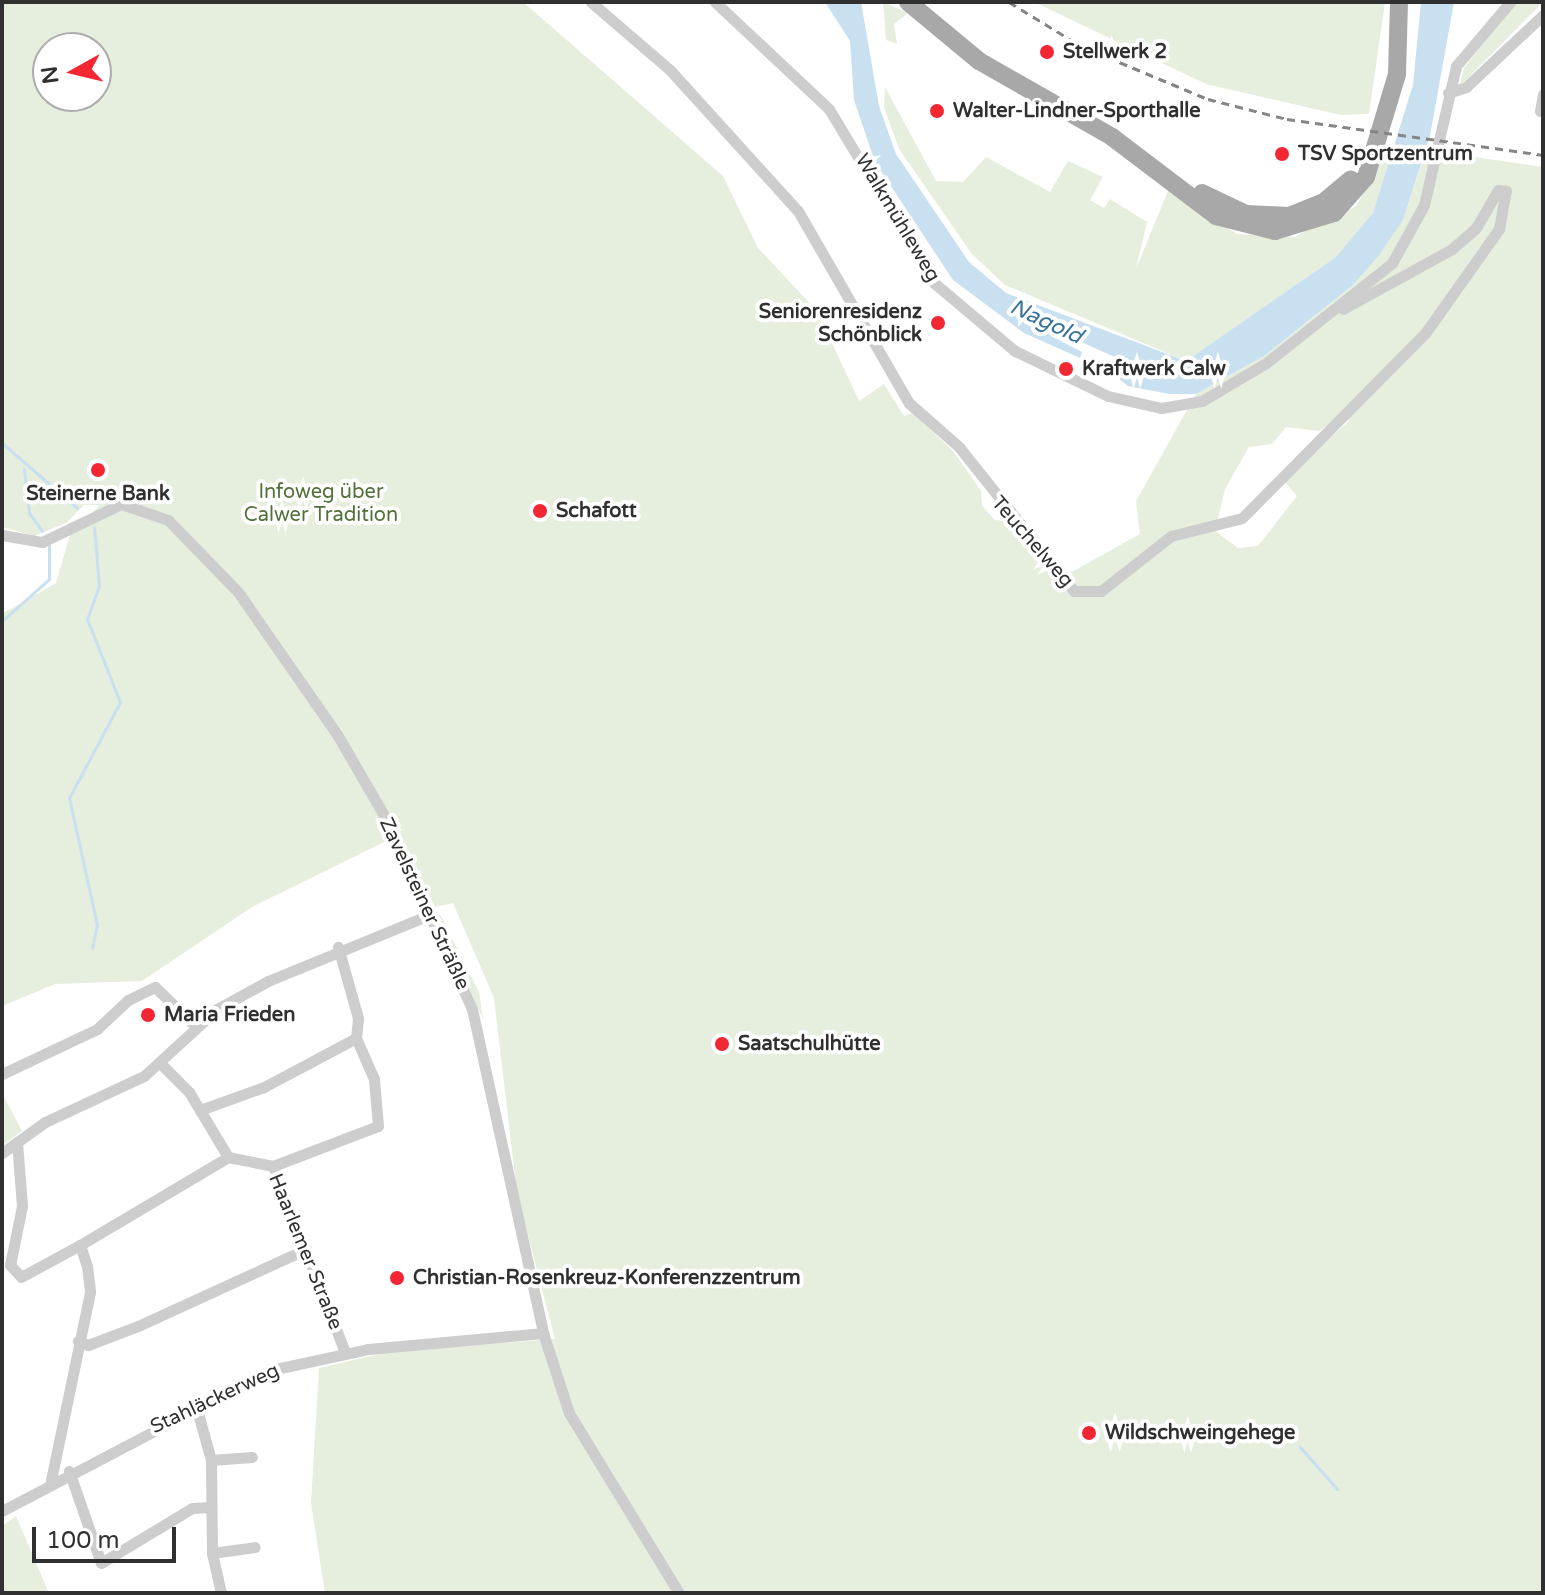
<!DOCTYPE html>
<html>
<head>
<meta charset="utf-8">
<style>
	body { margin:0 }
	#map { position:relative; width:1545px; height:1595px; overflow:hidden; background:#fff; font-family:"Varela Round",sans-serif }
	div>[style] { position:absolute }
	.green>* { inset:0; background:#e6eedd }
	.water>* { inset:0; background:#c8e0ef }
	.stream>* { height:3px; margin:-1.5px; padding:0 1.5px; transform-origin:1.5px; border-radius:1.5px; background:#c8e0ef }
	.street>* { height:11px; margin:-5.5px; padding:0 5.5px; transform-origin:5.5px; border-radius:5.5px; background:#cdcdcd }
	.primary>* { height:18px; margin:-9px; padding:0 9px; transform-origin:9px; border-radius:9px; background:#a8a8a8 }
	.rail>* { height:3px; margin-top:-1.5px; transform-origin:0; background:repeating-linear-gradient(90deg,#858585 0 8px,transparent 0 14px) }
	.dots>* { width:22px; height:22px; translate:-50% -50%; box-sizing:border-box; border:4px solid #fff; border-radius:50% }
	span { translate:-50% -50%; white-space:nowrap; text-align:center; line-height:1.15; -webkit-text-stroke:8px #fff; paint-order:stroke }
	.poi-label { font-size:20px; color:#303030; font-weight:700 }
	.left { translate:0 -50%; text-align:left }
	.right { translate:-100% -50%; text-align:right }
	.street-label { font-size:20px; color:#303030 }
	.park-label { font-size:20px; color:#527039 }
	.water-label { font-size:22px; color:#37729a; font-style:italic }
	.frame { position:absolute; inset:0; border:4px solid #303030; pointer-events:none }
	.north { position:absolute; left:32px; top:32px; width:80px; height:80px; box-sizing:border-box; background:#fff; border:2px solid #acacac; border-radius:50%; rotate:262deg; font-size:22px; font-weight:700; line-height:32px; text-align:center; color:#303030 }
	.north::after { content:''; display:block; margin:auto; width:28px; height:36px; background:#f32633; clip-path:polygon(50% 0,100% 100%,50% 72%,0 100%) }
	.scale { position:absolute; left:32px; top:1527px; width:144px; height:36px; box-sizing:border-box; border:4px solid #303030; border-top:0; padding-left:10px; font-size:24px; line-height:28px; white-space:nowrap; color:#303030; -webkit-text-stroke:6px #fff; paint-order:stroke }
</style>
</head>
<body>
<div id="map">
	<div class="green">
		<i style="clip-path:polygon(evenodd,2px 2px,523px 2px,723px 176px,758px 248px,817px 311px,859px 401px,884px 384px,904px 416px,913px 413px,954px 452px,981px 491px,982px 506px,995px 520px,1019px 522px,1068px 574px,1140px 534px,1136px 501px,1196px 394px,1264px 356px,1353px 285px,1403px 220px,1426px 150px,1543px 167px,1543px 1593px,325px 1593px,311px 1503px,319px 1368px,388px 1352px,555px 1339px,517px 1193px,494px 998px,453px 903px,435px 907px,387px 812px,390px 839px,252px 907px,142px 981px,55px 984px,2px 1006px,2px 614px,56px 583px,70px 535px,100px 505px,84px 505px,66px 523px,34px 536px,2px 527px,2px 2px,48px 48px,96px 48px,96px 96px,48px 96px,48px 48px,2px 2px,1343px 414px,1349px 421px,1283px 480px,1297px 496px,1258px 546px,1238px 548px,1215px 531px,1225px 489px,1249px 447px,1272px 444px,1286px 427px,1319px 431px,1343px 414px)"></i>
		<i style="clip-path:polygon(883px 2px,908px 13px,894px 24px,897px 44px,886px 40px)"></i>
		<i style="clip-path:polygon(1034px 2px,1385px 2px,1369px 114px,1341px 115px,1206px 84px)"></i>
		<i style="clip-path:polygon(1515px 2px,1543px 2px,1459px 87px,1464px 68px)"></i>
		<i style="clip-path:polygon(885px 87px,936px 181px,963px 182px,986px 157px,1050px 192px,1068px 161px,1103px 177px,1090px 200px,1104px 208px,1110px 199px,1147px 222px,1136px 269px,1168px 191px,1237px 234px,1294px 237px,1356px 206px,1388px 150px,1396px 152px,1373px 214px,1336px 257px,1186px 361px,1005px 285px,972px 254px,899px 149px,884px 107px)"></i>
		<i style="clip-path:polygon(441px 916px,479px 992px,483px 1019px,437px 917px)"></i>
		<i style="clip-path:polygon(4px 1097px,22px 1131px,2px 1146px,2px 1098px)"></i>
		<i style="clip-path:polygon(16px 1516px,39px 1570px,49px 1593px,2px 1593px,2px 1526px)"></i>
	</div>
	<div class="water">
		<i style="clip-path:polygon(825px 2px,861px 2px,879px 106px,896px 154px,969px 262px,1006px 293px,1186px 361px,1336px 257px,1373px 213px,1413px 85px,1421px 2px,1454px 2px,1430px 136px,1403px 220px,1379px 255px,1353px 285px,1264px 356px,1196px 394px,1169px 394px,1128px 386px,1113px 374px,1126px 362px,1070px 337px,1049px 335px,1082px 352px,1080px 358px,1024px 333px,953px 280px,875px 162px,854px 100px,850px 41px)"></i>
	</div>
	<div class="stream">
		<i style="left:2px;top:443px;width:99px;rotate:40.9deg"></i>
		<i style="left:24px;top:469px;width:44px;rotate:83.5deg"></i>
		<i style="left:29px;top:513px;width:22px;rotate:54deg"></i>
		<i style="left:2px;top:621px;width:63px;rotate:-41.8deg"></i>
		<i style="left:49px;top:579px;width:35px;rotate:-90deg"></i>
		<i style="left:92px;top:948px;width:24px;rotate:-78deg"></i>
		<i style="left:97px;top:925px;width:130px;rotate:-102.4deg"></i>
		<i style="left:69px;top:798px;width:109px;rotate:-62deg"></i>
		<i style="left:120px;top:702px;width:89px;rotate:-111.7deg"></i>
		<i style="left:87px;top:619px;width:35px;rotate:-70deg"></i>
		<i style="left:99px;top:586px;width:59px;rotate:-94.8deg"></i>
		<i style="left:1300px;top:1447px;width:56px;rotate:48.6deg"></i>
		<i style="left:2px;top:1587px;width:6px;rotate:81deg"></i>
	</div>
	<div class="street">
		<i style="left:591px;top:2px;width:104px;rotate:40.7deg"></i>
		<i style="left:670px;top:70px;width:190px;rotate:47.8deg"></i>
		<i style="left:798px;top:211px;width:222px;rotate:60deg"></i>
		<i style="left:909px;top:403px;width:67px;rotate:41.3deg"></i>
		<i style="left:959px;top:447px;width:184px;rotate:51.4deg"></i>
		<i style="left:1074px;top:591px;width:27px"></i>
		<i style="left:1101px;top:591px;width:89px;rotate:-38.2deg"></i>
		<i style="left:1171px;top:536px;width:73px;rotate:-14.2deg"></i>
		<i style="left:1242px;top:518px;width:262px;rotate:-45.3deg"></i>
		<i style="left:1426px;top:332px;width:126px;rotate:-54.7deg"></i>
		<i style="left:1499px;top:229px;width:39px;rotate:-80deg"></i>
		<i style="left:1506px;top:191px;width:8px;rotate:-173deg"></i>
		<i style="left:1498px;top:190px;width:44px;rotate:120.1deg"></i>
		<i style="left:1476px;top:228px;width:32px;rotate:139deg"></i>
		<i style="left:1452px;top:249px;width:124px;rotate:151.2deg"></i>
		<i style="left:715px;top:2px;width:156px;rotate:43.2deg"></i>
		<i style="left:829px;top:109px;width:202px;rotate:59deg"></i>
		<i style="left:933px;top:282px;width:107px;rotate:40.1deg"></i>
		<i style="left:1015px;top:351px;width:103px;rotate:25.8deg"></i>
		<i style="left:1108px;top:396px;width:54px;rotate:12.8deg"></i>
		<i style="left:1161px;top:408px;width:42px;rotate:-9.7deg"></i>
		<i style="left:1202px;top:401px;width:74px;rotate:-30.7deg"></i>
		<i style="left:1266px;top:363px;width:161px;rotate:-38.4deg"></i>
		<i style="left:1392px;top:263px;width:66px;rotate:-61.1deg"></i>
		<i style="left:1424px;top:205px;width:143px;rotate:-77deg"></i>
		<i style="left:1456px;top:66px;width:84px;rotate:-49.8deg"></i>
		<i style="left:1448px;top:93px;width:19px;rotate:-18deg"></i>
		<i style="left:1466px;top:87px;width:105px;rotate:-43.1deg"></i>
		<i style="left:1540px;top:111px;width:17px;rotate:-80deg"></i>
		<i style="left:2px;top:535px;width:41px;rotate:9.9deg"></i>
		<i style="left:42px;top:542px;width:88px;rotate:-25.7deg"></i>
		<i style="left:121px;top:504px;width:50px;rotate:18.8deg"></i>
		<i style="left:168px;top:520px;width:100px;rotate:45.8deg"></i>
		<i style="left:238px;top:592px;width:175px;rotate:55.2deg"></i>
		<i style="left:338px;top:736px;width:94px;rotate:59.9deg"></i>
		<i style="left:385px;top:817px;width:211px;rotate:65.6deg"></i>
		<i style="left:472px;top:1009px;width:332px;rotate:77.6deg"></i>
		<i style="left:543px;top:1333px;width:84px;rotate:72deg"></i>
		<i style="left:569px;top:1413px;width:211px;rotate:58.6deg"></i>
		<i style="left:161px;top:1064px;width:40px;rotate:45deg"></i>
		<i style="left:189px;top:1092px;width:76px;rotate:59deg"></i>
		<i style="left:228px;top:1157px;width:46px;rotate:11.3deg"></i>
		<i style="left:273px;top:1166px;width:200px;rotate:68.9deg"></i>
		<i style="left:2px;top:1074px;width:105px;rotate:-25.3deg"></i>
		<i style="left:97px;top:1029px;width:42px;rotate:-43.1deg"></i>
		<i style="left:128px;top:1000px;width:30px;rotate:-26deg"></i>
		<i style="left:155px;top:987px;width:57px;rotate:44.3deg"></i>
		<i style="left:200px;top:1110px;width:68px;rotate:-19.8deg"></i>
		<i style="left:264px;top:1087px;width:104px;rotate:-28deg"></i>
		<i style="left:17px;top:1142px;width:64px;rotate:85.5deg"></i>
		<i style="left:22px;top:1206px;width:60px;rotate:101.5deg"></i>
		<i style="left:10px;top:1265px;width:16px;rotate:47deg"></i>
		<i style="left:21px;top:1277px;width:67px;rotate:-28.5deg"></i>
		<i style="left:80px;top:1245px;width:22px;rotate:72deg"></i>
		<i style="left:87px;top:1266px;width:26px;rotate:83deg"></i>
		<i style="left:90px;top:1292px;width:193px;rotate:101.7deg"></i>
		<i style="left:2px;top:1153px;width:53px;rotate:-35.8deg"></i>
		<i style="left:45px;top:1122px;width:109px;rotate:-24.9deg"></i>
		<i style="left:144px;top:1076px;width:99px;rotate:-42.5deg"></i>
		<i style="left:217px;top:1009px;width:58px;rotate:-28.8deg"></i>
		<i style="left:268px;top:981px;width:176px;rotate:-22.3deg"></i>
		<i style="left:273px;top:1166px;width:112px;rotate:-20.9deg"></i>
		<i style="left:378px;top:1126px;width:47px;rotate:-94.9deg"></i>
		<i style="left:374px;top:1079px;width:45px;rotate:-113.7deg"></i>
		<i style="left:356px;top:1038px;width:20px;rotate:-84deg"></i>
		<i style="left:358px;top:1018px;width:74px;rotate:-105.7deg"></i>
		<i style="left:80px;top:1245px;width:172px;rotate:-30.7deg"></i>
		<i style="left:78px;top:1341px;width:11px;rotate:22deg"></i>
		<i style="left:88px;top:1345px;width:53px;rotate:-20.8deg"></i>
		<i style="left:138px;top:1326px;width:185px;rotate:-24.6deg"></i>
		<i style="left:196px;top:1406px;width:56px;rotate:74.5deg"></i>
		<i style="left:211px;top:1460px;width:93px;rotate:89.4deg"></i>
		<i style="left:212px;top:1553px;width:41px;rotate:77.3deg"></i>
		<i style="left:211px;top:1460px;width:41px;rotate:-4.2deg"></i>
		<i style="left:69px;top:1471px;width:97px;rotate:70.8deg"></i>
		<i style="left:101px;top:1563px;width:106px;rotate:-31.1deg"></i>
		<i style="left:192px;top:1508px;width:19px;rotate:-3deg"></i>
		<i style="left:2px;top:1511px;width:304px;rotate:-27.7deg"></i>
		<i style="left:271px;top:1370px;width:99px;rotate:-12.2deg"></i>
		<i style="left:368px;top:1349px;width:176px;rotate:-5.2deg"></i>
		<i style="left:212px;top:1553px;width:43px;rotate:-7.9deg"></i>
	</div>
	<div class="primary">
		<i style="left:908px;top:2px;width:92px;rotate:39.7deg"></i>
		<i style="left:979px;top:61px;width:153px;rotate:29.7deg"></i>
		<i style="left:1112px;top:137px;width:131px;rotate:37.2deg"></i>
		<i style="left:1216px;top:216px;width:61px;rotate:14.3deg"></i>
		<i style="left:1275px;top:231px;width:62px;rotate:-17deg"></i>
		<i style="left:1334px;top:213px;width:48px;rotate:-48.4deg"></i>
		<i style="left:1366px;top:177px;width:108px;rotate:-73.2deg"></i>
		<i style="left:1397px;top:74px;width:72px;rotate:-88.4deg"></i>
		<i style="left:1202px;top:193px;width:49px;rotate:25.5deg"></i>
		<i style="left:1246px;top:214px;width:43px;rotate:2.7deg"></i>
		<i style="left:1289px;top:216px;width:38px;rotate:-22deg"></i>
		<i style="left:1324px;top:202px;width:35px;rotate:-40deg"></i>
	</div>
	<div class="rail">
		<i style="left:1009px;top:2px;width:84px;rotate:31.4deg"></i>
		<i style="left:1081px;top:46px;width:138px;rotate:22.7deg"></i>
		<i style="left:1208px;top:99px;width:81px;rotate:14.2deg"></i>
		<i style="left:1287px;top:119px;width:259px;rotate:8deg"></i>
	</div>
	<div class="dots">
		<i style="left:1047px;top:52px;background:#f32633"></i>
		<i style="left:937px;top:111px;background:#f32633"></i>
		<i style="left:1282px;top:154px;background:#f32633"></i>
		<i style="left:938px;top:323px;background:#f32633"></i>
		<i style="left:1066px;top:369px;background:#f32633"></i>
		<i style="left:98px;top:470px;background:#f32633"></i>
		<i style="left:540px;top:511px;background:#f32633"></i>
		<i style="left:148px;top:1015px;background:#f32633"></i>
		<i style="left:722px;top:1044px;background:#f32633"></i>
		<i style="left:397px;top:1278px;background:#f32633"></i>
		<i style="left:1089px;top:1433px;background:#f32633"></i>
	</div>
	<div class="poi-label">
		<span class="left" style="left:1063px;top:52px">Stellwerk 2</span>
		<span class="left" style="left:953px;top:111px">Walter-Lindner-Sporthalle</span>
		<span class="left" style="left:1298px;top:154px">TSV Sportzentrum</span>
		<span class="right" style="left:922px;top:324px">Seniorenresidenz<br>Schönblick</span>
		<span class="left" style="left:1082px;top:369px">Kraftwerk Calw</span>
		<span style="left:98px;top:494px">Steinerne Bank</span>
		<span class="left" style="left:556px;top:511px">Schafott</span>
		<span class="left" style="left:164px;top:1015px">Maria Frieden</span>
		<span class="left" style="left:738px;top:1044px">Saatschulhütte</span>
		<span class="left" style="left:413px;top:1278px">Christian-Rosenkreuz-Konferenzzentrum</span>
		<span class="left" style="left:1105px;top:1433px">Wildschweingehege</span>
	</div>
	<div class="street-label">
		<span style="left:897px;top:218px;rotate:59deg">Walkmühleweg</span>
		<span style="left:1032px;top:542px;rotate:49deg">Teuchelweg</span>
		<span style="left:424px;top:904px;rotate:65deg">Zavelsteiner Sträßle</span>
		<span style="left:305px;top:1252px;rotate:68deg">Haarlemer Straße</span>
		<span style="left:215px;top:1399px;rotate:-25deg">Stahläckerweg</span>
	</div>
	<div class="park-label">
		<span style="left:321px;top:504px">Infoweg über<br>Calwer Tradition</span>
	</div>
	<div class="water-label">
		<span style="left:1046px;top:322px;rotate:25deg">Nagold</span>
	</div>
	<div class="frame"></div>
	<div class="north">N</div>
	<div class="scale">100 m</div>
</div>
</body>
</html>
